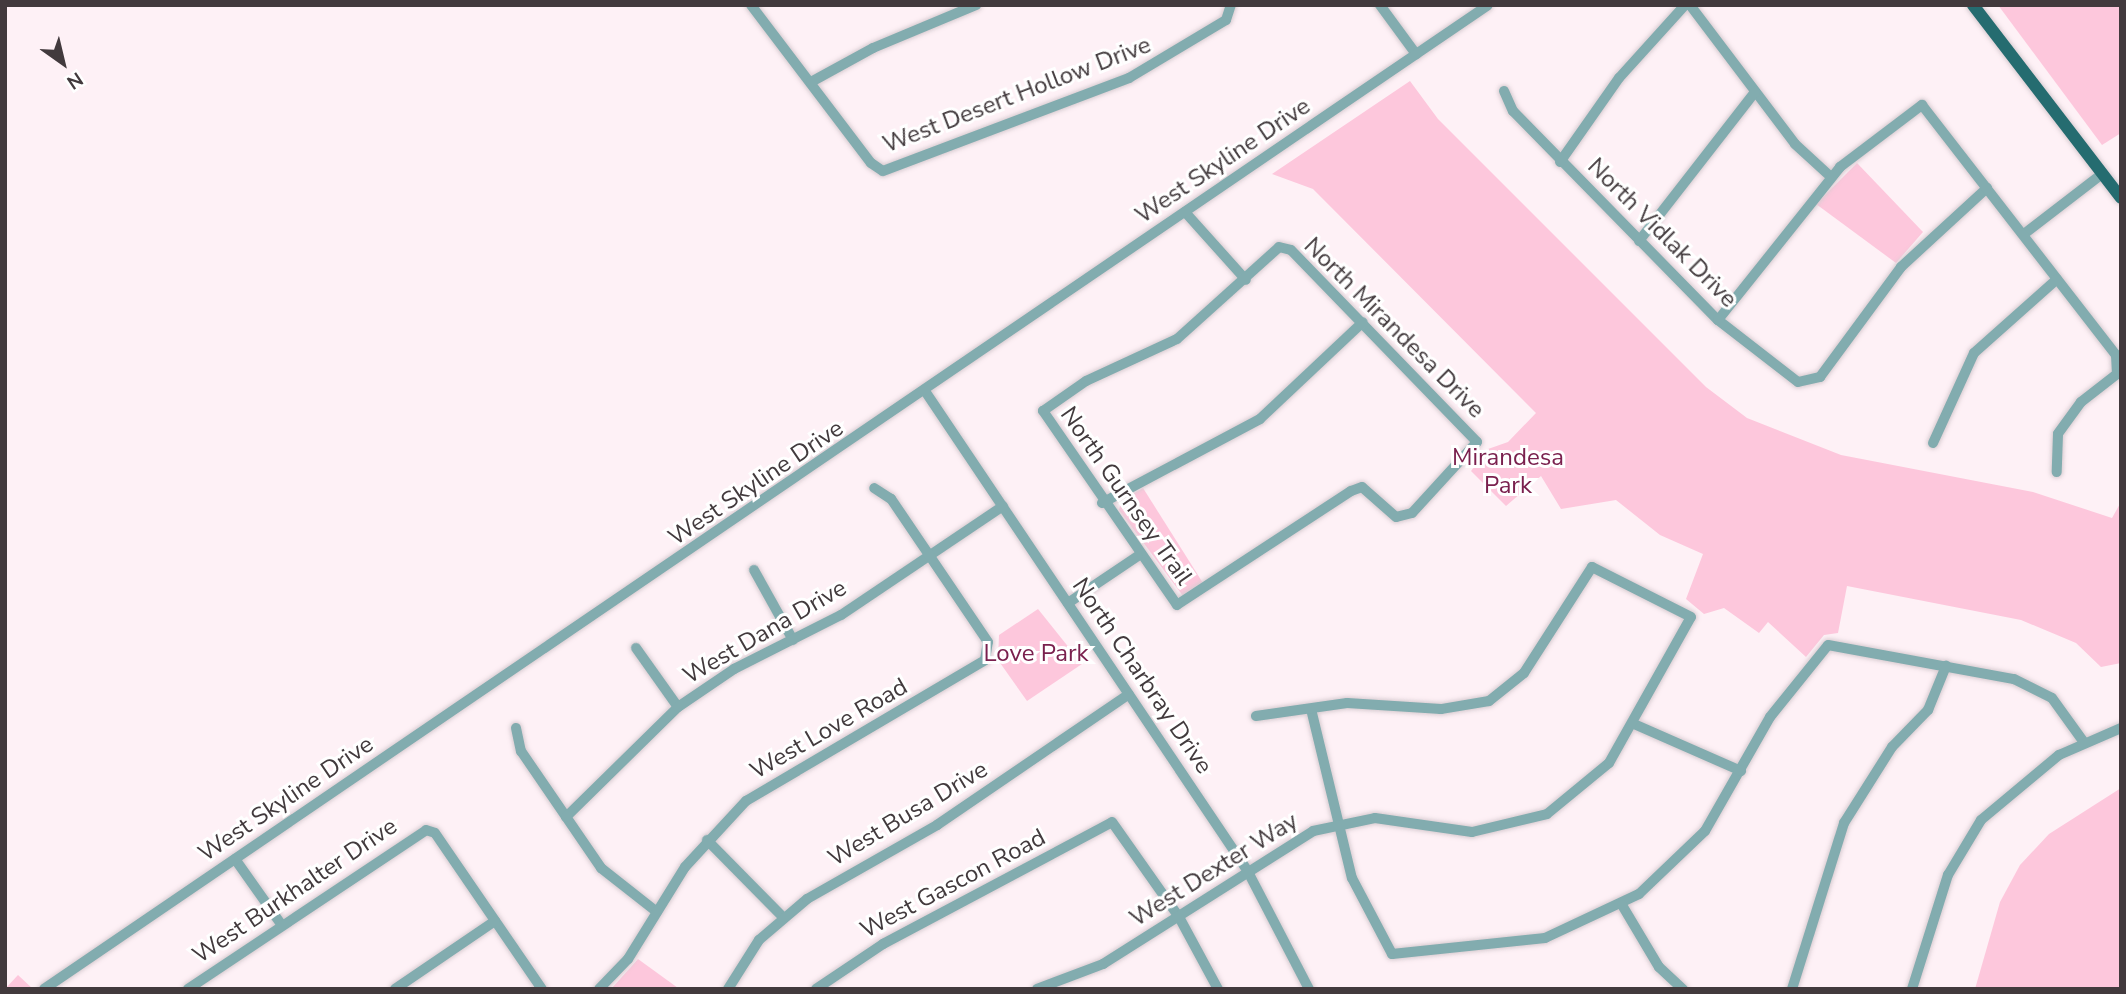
<!DOCTYPE html>
<html>
<head>
<meta charset="utf-8">
<style>
	body { margin:0 }
	#map { position:relative; width:2126px; height:994px; overflow:hidden; background:#fef1f6; font-family:"Nunito Sans",sans-serif }
	div>[style] { position:absolute }
	.green>* { inset:0; background:#fdc7dc }
	.roads { filter:drop-shadow(0 0 2px #d8ccd1) drop-shadow(0 0 2px #d8ccd1) }
	.minor>* { height:10px; margin:-5px; padding:0 5px; transform-origin:5px; border-radius:5px; background:#82acaf }
	.major>* { height:12px; margin:-6px; padding:0 6px; transform-origin:6px; border-radius:6px; background:#256c70 }
	span { translate:-50% -50%; white-space:nowrap; text-align:center; line-height:1.15; -webkit-text-stroke:6px #fff; paint-order:stroke }
	.street-label { font-size:24px; color:#423a3d }
	.park-label { font-size:24px; color:#7a204e }
	.frame { position:absolute; inset:0; border:7px solid #423a3d; pointer-events:none }
	.north { position:absolute; left:28px; top:28px; width:70px; height:70px; -webkit-text-stroke:5px #fff; paint-order:stroke; rotate:146deg; font-size:19px; font-weight:700; line-height:28px; text-align:center; color:#423a3d }
	.north::after { content:''; display:block; margin:auto; width:24px; height:32px; background:#423a3d; clip-path:polygon(50% 0,100% 100%,50% 72%,0 100%) }
</style>
</head>
<body>
<div id="map">
	<div class="green">
		<i style="clip-path:polygon(1998px 5px,2121px 5px,2121px 133px,2102px 145px)"></i>
		<i style="clip-path:polygon(1410px 81px,1438px 119px,1706px 387px,1747px 418px,1841px 455px,2033px 492px,2112px 518px,2121px 502px,2121px 663px,2101px 667px,2076px 643px,2021px 620px,1847px 586px,1838px 633px,1824px 635px,1806px 657px,1768px 622px,1759px 633px,1724px 608px,1704px 614px,1686px 599px,1703px 554px,1660px 535px,1616px 500px,1561px 509px,1541px 476px,1506px 506px,1471px 471px,1488px 449px,1508px 442px,1536px 413px,1313px 189px,1272px 174px)"></i>
		<i style="clip-path:polygon(1857px 163px,1923px 232px,1896px 263px,1816px 204px)"></i>
		<i style="clip-path:polygon(1143px 488px,1203px 583px,1183px 596px,1119px 510px,1121px 501px)"></i>
		<i style="clip-path:polygon(1038px 609px,1082px 664px,1027px 701px,998px 660px,999px 635px)"></i>
		<i style="clip-path:polygon(2121px 788px,2121px 989px,1975px 989px,2000px 902px,2020px 865px,2049px 834px)"></i>
		<i style="clip-path:polygon(638px 959px,678px 988px,678px 989px,611px 989px)"></i>
		<i style="clip-path:polygon(18px 975px,33px 989px,5px 989px)"></i>
	</div>
	<div class="roads">
		<div class="minor">
			<i style="left:751px;top:5px;width:198px;rotate:52.8deg"></i>
			<i style="left:871px;top:163px;width:14px;rotate:34deg"></i>
			<i style="left:883px;top:171px;width:263px;rotate:-20.7deg"></i>
			<i style="left:1129px;top:78px;width:113px;rotate:-30.9deg"></i>
			<i style="left:1226px;top:20px;width:16px;rotate:-72deg"></i>
			<i style="left:1380px;top:5px;width:61px;rotate:53.7deg"></i>
			<i style="left:1690px;top:5px;width:174px;rotate:52.9deg"></i>
			<i style="left:1795px;top:144px;width:49px;rotate:42.5deg"></i>
			<i style="left:811px;top:82px;width:71px;rotate:-28.7deg"></i>
			<i style="left:873px;top:48px;width:112px;rotate:-22.7deg"></i>
			<i style="left:1504px;top:91px;width:22px;rotate:66deg"></i>
			<i style="left:1513px;top:111px;width:293px;rotate:45.6deg"></i>
			<i style="left:1718px;top:320px;width:101px;rotate:37.8deg"></i>
			<i style="left:1798px;top:382px;width:23px;rotate:-13deg"></i>
			<i style="left:1820px;top:377px;width:137px;rotate:-53.6deg"></i>
			<i style="left:1901px;top:267px;width:117px;rotate:-42.6deg"></i>
			<i style="left:1560px;top:162px;width:103px;rotate:-54.9deg"></i>
			<i style="left:1619px;top:78px;width:98px;rotate:-47.9deg"></i>
			<i style="left:1185px;top:212px;width:91px;rotate:48.1deg"></i>
			<i style="left:2024px;top:234px;width:98px;rotate:-37.6deg"></i>
			<i style="left:1639px;top:241px;width:189px;rotate:-52.1deg"></i>
			<i style="left:1279px;top:247px;width:12px;rotate:14deg"></i>
			<i style="left:1291px;top:250px;width:267px;rotate:45.9deg"></i>
			<i style="left:1477px;top:442px;width:96px;rotate:132.5deg"></i>
			<i style="left:1412px;top:513px;width:16px;rotate:166deg"></i>
			<i style="left:1396px;top:517px;width:45px;rotate:-138.6deg"></i>
			<i style="left:1362px;top:487px;width:12px;rotate:160deg"></i>
			<i style="left:1351px;top:491px;width:208px;rotate:146.8deg"></i>
			<i style="left:1177px;top:605px;width:236px;rotate:-124.6deg"></i>
			<i style="left:1043px;top:411px;width:52px;rotate:-34.9deg"></i>
			<i style="left:1086px;top:381px;width:100px;rotate:-24.8deg"></i>
			<i style="left:1177px;top:339px;width:137px;rotate:-42deg"></i>
			<i style="left:1718px;top:320px;width:196px;rotate:-51.4deg"></i>
			<i style="left:1840px;top:167px;width:103px;rotate:-37.1deg"></i>
			<i style="left:1922px;top:105px;width:316px;rotate:52.2deg"></i>
			<i style="left:2116px;top:355px;width:19px;rotate:87deg"></i>
			<i style="left:2117px;top:374px;width:46px;rotate:142.1deg"></i>
			<i style="left:2081px;top:402px;width:39px;rotate:126deg"></i>
			<i style="left:2058px;top:434px;width:38px;rotate:92deg"></i>
			<i style="left:927px;top:394px;width:574px;rotate:56.09deg"></i>
			<i style="left:1247px;top:870px;width:134px;rotate:62.5deg"></i>
			<i style="left:1933px;top:443px;width:99px;rotate:-65.5deg"></i>
			<i style="left:1974px;top:353px;width:111px;rotate:-41.7deg"></i>
			<i style="left:1102px;top:503px;width:179px;rotate:-28deg"></i>
			<i style="left:1260px;top:419px;width:141px;rotate:-43.3deg"></i>
			<i style="left:754px;top:570px;width:80px;rotate:60.9deg"></i>
			<i style="left:1068px;top:603px;width:84px;rotate:-33.9deg"></i>
			<i style="left:636px;top:648px;width:72px;rotate:54.6deg"></i>
			<i style="left:1311px;top:709px;width:174px;rotate:76.4deg"></i>
			<i style="left:1352px;top:878px;width:86px;rotate:62.2deg"></i>
			<i style="left:1392px;top:954px;width:154px;rotate:-6deg"></i>
			<i style="left:1545px;top:938px;width:104px;rotate:-25.1deg"></i>
			<i style="left:1639px;top:894px;width:91px;rotate:-43.7deg"></i>
			<i style="left:1705px;top:831px;width:131px;rotate:-60.3deg"></i>
			<i style="left:1770px;top:717px;width:92px;rotate:-51.1deg"></i>
			<i style="left:1828px;top:645px;width:189px;rotate:10.4deg"></i>
			<i style="left:2014px;top:679px;width:42px;rotate:26.6deg"></i>
			<i style="left:2052px;top:698px;width:53px;rotate:54.2deg"></i>
			<i style="left:1634px;top:724px;width:117px;rotate:23.7deg"></i>
			<i style="left:516px;top:728px;width:24px;rotate:78deg"></i>
			<i style="left:521px;top:751px;width:142px;rotate:55.6deg"></i>
			<i style="left:601px;top:868px;width:71px;rotate:38.2deg"></i>
			<i style="left:566px;top:817px;width:157px;rotate:-44.5deg"></i>
			<i style="left:678px;top:707px;width:68px;rotate:-34.2deg"></i>
			<i style="left:734px;top:669px;width:120px;rotate:-26.8deg"></i>
			<i style="left:841px;top:615px;width:195px;rotate:-33.9deg"></i>
			<i style="left:707px;top:840px;width:108px;rotate:45.4deg"></i>
			<i style="left:235px;top:859px;width:80px;rotate:54.7deg"></i>
			<i style="left:1622px;top:905px;width:72px;rotate:59.2deg"></i>
			<i style="left:1659px;top:967px;width:33px;rotate:43deg"></i>
			<i style="left:44px;top:989px;width:1747px;rotate:-34.27deg"></i>
			<i style="left:188px;top:989px;width:286px;rotate:-33.7deg"></i>
			<i style="left:426px;top:830px;width:9px;rotate:18deg"></i>
			<i style="left:435px;top:833px;width:189px;rotate:55.6deg"></i>
			<i style="left:395px;top:989px;width:121px;rotate:-34.2deg"></i>
			<i style="left:599px;top:989px;width:42px;rotate:-46deg"></i>
			<i style="left:628px;top:959px;width:108px;rotate:-58.2deg"></i>
			<i style="left:685px;top:867px;width:90px;rotate:-47.3deg"></i>
			<i style="left:746px;top:801px;width:277px;rotate:-30.5deg"></i>
			<i style="left:985px;top:660px;width:18px;rotate:-81deg"></i>
			<i style="left:988px;top:642px;width:173px;rotate:-124.1deg"></i>
			<i style="left:891px;top:499px;width:20px;rotate:-147deg"></i>
			<i style="left:728px;top:989px;width:58px;rotate:-57.7deg"></i>
			<i style="left:759px;top:940px;width:63px;rotate:-40.5deg"></i>
			<i style="left:807px;top:899px;width:150px;rotate:-29.6deg"></i>
			<i style="left:937px;top:825px;width:232px;rotate:-34.3deg"></i>
			<i style="left:816px;top:989px;width:81px;rotate:-33.9deg"></i>
			<i style="left:883px;top:944px;width:259px;rotate:-28deg"></i>
			<i style="left:1112px;top:822px;width:116px;rotate:54.8deg"></i>
			<i style="left:1179px;top:917px;width:82px;rotate:61.6deg"></i>
			<i style="left:1037px;top:989px;width:71px;rotate:-20.7deg"></i>
			<i style="left:1103px;top:964px;width:249px;rotate:-32.3deg"></i>
			<i style="left:1313px;top:831px;width:63px;rotate:-11.8deg"></i>
			<i style="left:1375px;top:818px;width:98px;rotate:8.2deg"></i>
			<i style="left:1472px;top:832px;width:77px;rotate:-13.5deg"></i>
			<i style="left:1547px;top:814px;width:80px;rotate:-39.4deg"></i>
			<i style="left:1609px;top:763px;width:167px;rotate:-60.7deg"></i>
			<i style="left:1691px;top:617px;width:111px;rotate:-153.2deg"></i>
			<i style="left:1592px;top:567px;width:126px;rotate:122.7deg"></i>
			<i style="left:1524px;top:673px;width:45px;rotate:141.3deg"></i>
			<i style="left:1489px;top:701px;width:49px;rotate:170.5deg"></i>
			<i style="left:1441px;top:709px;width:94px;rotate:-176.3deg"></i>
			<i style="left:1347px;top:703px;width:92px;rotate:171.9deg"></i>
			<i style="left:1792px;top:989px;width:174px;rotate:-72.6deg"></i>
			<i style="left:1844px;top:823px;width:90px;rotate:-57.7deg"></i>
			<i style="left:1892px;top:747px;width:52px;rotate:-45.8deg"></i>
			<i style="left:1928px;top:710px;width:48px;rotate:-67.8deg"></i>
			<i style="left:1912px;top:989px;width:120px;rotate:-72.5deg"></i>
			<i style="left:1948px;top:875px;width:64px;rotate:-59deg"></i>
			<i style="left:1981px;top:820px;width:102px;rotate:-39.8deg"></i>
			<i style="left:2059px;top:755px;width:68px;rotate:-23.5deg"></i>
		</div>
		<div class="major">
			<i style="left:1973px;top:5px;width:243px;rotate:52.5deg"></i>
		</div>
	</div>
	<div class="street-label">
		<span style="left:1017px;top:95px;rotate:-21deg">West Desert Hollow Drive</span>
		<span style="left:1223px;top:161px;rotate:-34deg">West Skyline Drive</span>
		<span style="left:1662px;top:233px;rotate:45deg">North Vidlak Drive</span>
		<span style="left:1394px;top:328px;rotate:45deg">North Mirandesa Drive</span>
		<span style="left:756px;top:483px;rotate:-34deg">West Skyline Drive</span>
		<span style="left:1126px;top:496px;rotate:55deg">North Gurnsey Trail</span>
		<span style="left:765px;top:632px;rotate:-30deg">West Dana Drive</span>
		<span style="left:1142px;top:676px;rotate:56deg">North Charbray Drive</span>
		<span style="left:829px;top:729px;rotate:-30deg">West Love Road</span>
		<span style="left:286px;top:799px;rotate:-34deg">West Skyline Drive</span>
		<span style="left:908px;top:814px;rotate:-31deg">West Busa Drive</span>
		<span style="left:1214px;top:870px;rotate:-32deg">West Dexter Way</span>
		<span style="left:953px;top:884px;rotate:-28deg">West Gascon Road</span>
		<span style="left:295px;top:891px;rotate:-34deg">West Burkhalter Drive</span>
	</div>
	<div class="park-label">
		<span style="left:1508px;top:472px">Mirandesa<br>Park</span>
		<span style="left:1036px;top:654px">Love Park</span>
	</div>
	<div class="frame"></div>
	<div class="north">N</div>
</div>
</body>
</html>
